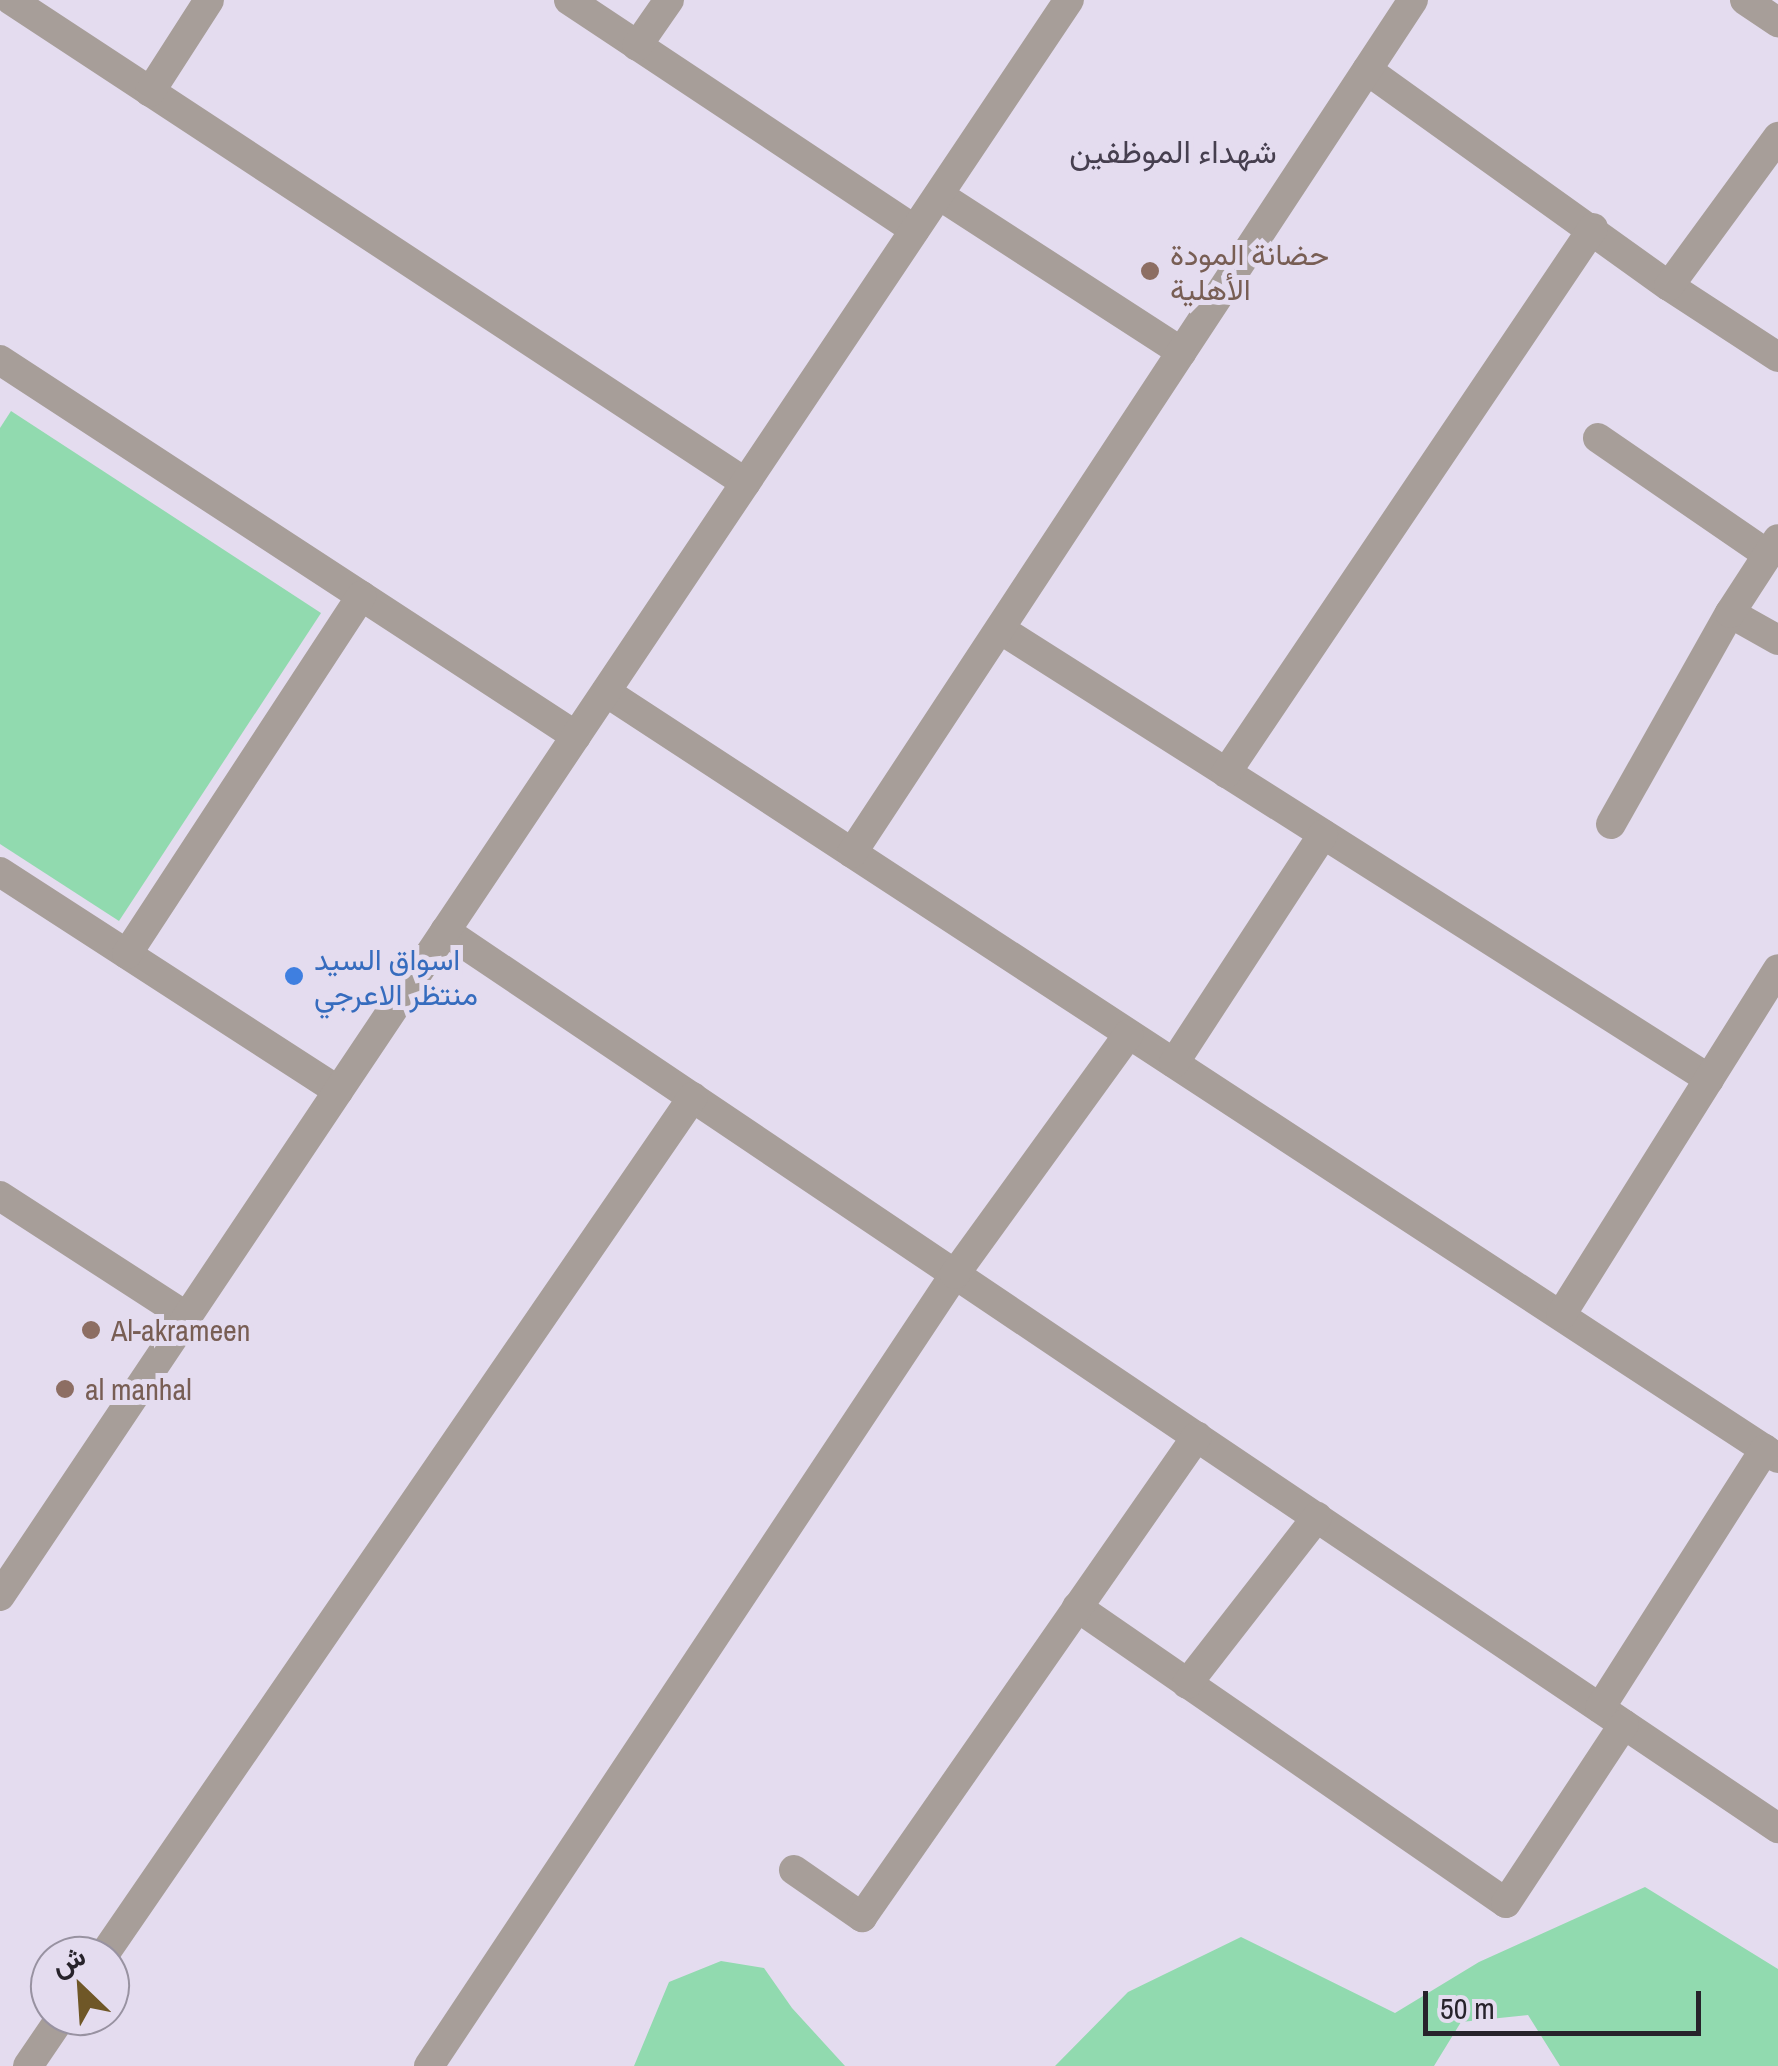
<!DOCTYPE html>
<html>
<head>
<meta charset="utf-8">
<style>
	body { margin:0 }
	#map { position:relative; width:1778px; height:2066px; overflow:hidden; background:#e4dcef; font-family:"Archivo Narrow",Vazirmatn,sans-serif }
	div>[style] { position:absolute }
	.green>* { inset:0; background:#91daaf }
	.street>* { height:30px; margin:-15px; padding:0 15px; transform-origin:15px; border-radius:15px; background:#a79e99 }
	.dots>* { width:28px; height:28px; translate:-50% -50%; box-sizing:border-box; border:5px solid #e4dcef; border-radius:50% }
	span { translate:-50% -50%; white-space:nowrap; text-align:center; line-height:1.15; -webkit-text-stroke:10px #e4dcef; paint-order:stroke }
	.education-label { font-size:30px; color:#785e54 }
	.left { translate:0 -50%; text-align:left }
	.shop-label { font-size:30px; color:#366cbe }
	.neighbourhood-label { font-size:32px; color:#463f4f }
	.north { position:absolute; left:30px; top:1936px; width:100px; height:100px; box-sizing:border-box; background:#e4dcef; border:2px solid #9892a1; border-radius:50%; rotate:335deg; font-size:28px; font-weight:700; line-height:40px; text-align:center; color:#27232b }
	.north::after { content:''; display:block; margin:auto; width:35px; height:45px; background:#6f5727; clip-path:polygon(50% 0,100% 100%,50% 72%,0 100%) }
	.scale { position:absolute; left:1423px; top:1991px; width:278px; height:45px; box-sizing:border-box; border:5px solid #27232b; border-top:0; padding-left:12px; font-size:30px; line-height:35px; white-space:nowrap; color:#27232b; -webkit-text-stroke:8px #e4dcef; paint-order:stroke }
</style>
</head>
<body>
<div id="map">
	<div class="green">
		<i style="clip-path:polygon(11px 411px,321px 613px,119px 921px,0 844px,0 428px)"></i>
		<i style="clip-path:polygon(1645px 1887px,1778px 1969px,1778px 2066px,1560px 2066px,1528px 2015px,1461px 2022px,1434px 2066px,1055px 2066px,1128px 1992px,1241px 1937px,1395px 2013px,1479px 1962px)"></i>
		<i style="clip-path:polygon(721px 1961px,764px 1968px,792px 2008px,845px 2066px,634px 2066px,669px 1982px)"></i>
	</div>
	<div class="street">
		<i style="left:11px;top:0;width:879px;rotate:33.31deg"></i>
		<i style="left:569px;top:0;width:415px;rotate:33.6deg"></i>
		<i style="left:1745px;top:0;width:40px;rotate:34deg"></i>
		<i style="left:637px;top:46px;width:56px;rotate:-55.2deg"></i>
		<i style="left:1367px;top:70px;width:371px;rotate:35.6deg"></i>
		<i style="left:1669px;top:286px;width:130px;rotate:33.1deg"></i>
		<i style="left:150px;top:92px;width:109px;rotate:-57.3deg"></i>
		<i style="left:939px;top:195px;width:289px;rotate:32.9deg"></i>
		<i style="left:1669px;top:286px;width:185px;rotate:-53.8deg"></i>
		<i style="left:0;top:360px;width:688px;rotate:33.14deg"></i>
		<i style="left:1598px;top:438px;width:206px;rotate:34.5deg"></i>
		<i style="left:1730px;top:613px;width:55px;rotate:29.4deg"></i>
		<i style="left:1000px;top:629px;width:840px;rotate:32.4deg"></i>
		<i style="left:606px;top:692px;width:1400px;rotate:33.17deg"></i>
		<i style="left:1226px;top:773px;width:657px;rotate:-56.04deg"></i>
		<i style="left:1611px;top:824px;width:242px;rotate:-60.6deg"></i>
		<i style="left:1730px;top:613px;width:88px;rotate:-57deg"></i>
		<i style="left:852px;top:853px;width:1021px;rotate:-56.67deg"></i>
		<i style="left:0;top:872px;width:403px;rotate:32.9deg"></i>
		<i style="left:445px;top:931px;width:1607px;rotate:33.94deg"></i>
		<i style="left:127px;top:954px;width:428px;rotate:-56.8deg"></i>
		<i style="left:1174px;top:1063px;width:273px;rotate:-56.9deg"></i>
		<i style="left:0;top:1196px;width:223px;rotate:32.9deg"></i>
		<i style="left:1561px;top:1315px;width:408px;rotate:-57.9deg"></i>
		<i style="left:0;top:1596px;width:1921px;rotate:-56.19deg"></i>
		<i style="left:1077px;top:1607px;width:521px;rotate:34.6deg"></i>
		<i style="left:1506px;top:1903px;width:214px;rotate:-56.6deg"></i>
		<i style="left:1187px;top:1684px;width:212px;rotate:-52.1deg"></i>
		<i style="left:1600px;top:1708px;width:307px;rotate:-57.5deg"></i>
		<i style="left:794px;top:1870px;width:83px;rotate:34.7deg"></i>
		<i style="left:862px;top:1917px;width:586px;rotate:-55.14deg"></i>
		<i style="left:103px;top:1956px;width:1042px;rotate:-55.52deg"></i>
		<i style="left:28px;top:2066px;width:60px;rotate:-55.8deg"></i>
		<i style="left:429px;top:2066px;width:951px;rotate:-56.41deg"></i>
		<i style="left:955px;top:1274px;width:296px;rotate:-54.1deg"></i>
	</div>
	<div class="dots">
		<i style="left:1150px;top:271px;background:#8d6e63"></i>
		<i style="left:294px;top:976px;background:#3f7fe0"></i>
		<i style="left:91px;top:1330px;background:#8d6e63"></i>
		<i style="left:65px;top:1389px;background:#8d6e63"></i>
	</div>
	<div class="education-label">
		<span class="left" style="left:1170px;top:271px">حضانة المودة<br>الأهلية</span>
		<span class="left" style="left:111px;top:1330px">Al-akrameen</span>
		<span class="left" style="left:85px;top:1389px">al manhal</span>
	</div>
	<div class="shop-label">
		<span class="left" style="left:314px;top:976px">اسواق السيد<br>منتظر الاعرجي</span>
	</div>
	<div class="neighbourhood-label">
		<span style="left:1173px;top:152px">شهداء الموظفين</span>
	</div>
	<div class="north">ش</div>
	<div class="scale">50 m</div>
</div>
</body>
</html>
